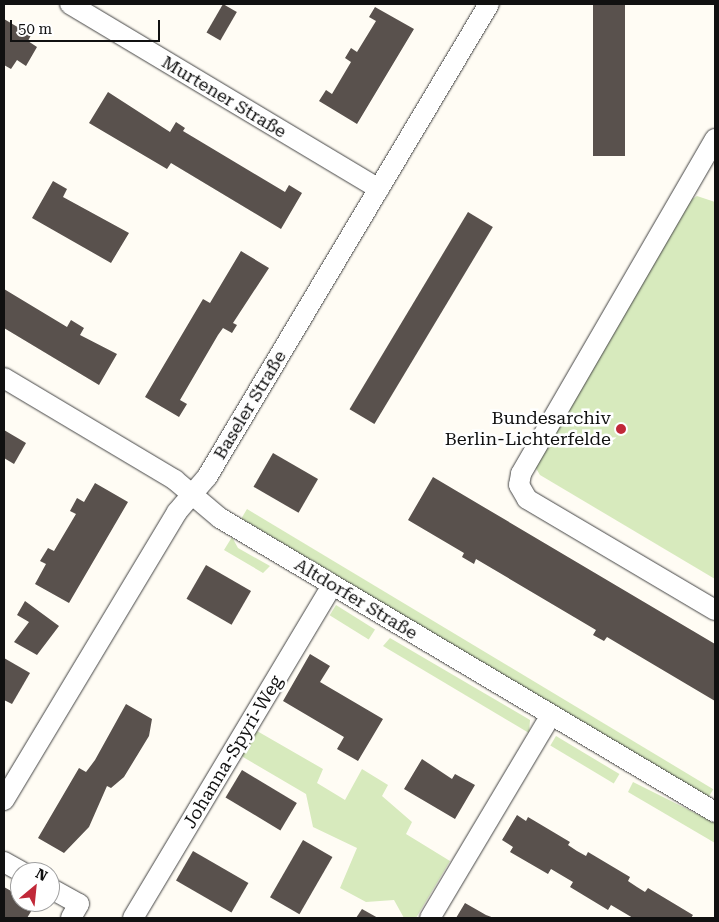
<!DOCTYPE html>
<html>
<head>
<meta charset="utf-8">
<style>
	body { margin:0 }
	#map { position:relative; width:719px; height:922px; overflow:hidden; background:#fffcf4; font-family:"Roboto Serif",serif }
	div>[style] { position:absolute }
	.green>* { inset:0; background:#d7eabd; transform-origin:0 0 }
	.building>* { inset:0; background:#59514d; transform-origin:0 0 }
	.roads { filter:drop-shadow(0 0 1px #444) drop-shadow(0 0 1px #444) }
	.minor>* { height:20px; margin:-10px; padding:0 10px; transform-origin:10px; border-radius:10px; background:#fff }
	.dots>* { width:14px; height:14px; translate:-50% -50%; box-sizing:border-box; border:2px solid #fff; border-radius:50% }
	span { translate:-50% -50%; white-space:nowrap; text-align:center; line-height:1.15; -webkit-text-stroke:5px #fff; paint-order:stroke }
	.street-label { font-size:18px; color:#111 }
	.poi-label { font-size:18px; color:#111 }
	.right { translate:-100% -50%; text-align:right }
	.frame { position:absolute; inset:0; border:5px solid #111; pointer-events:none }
	.north { position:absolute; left:10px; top:862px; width:50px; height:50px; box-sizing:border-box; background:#fff; border:1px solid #a0a0a0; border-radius:50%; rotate:28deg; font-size:14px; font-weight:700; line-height:20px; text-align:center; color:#111 }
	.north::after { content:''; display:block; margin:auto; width:18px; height:22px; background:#c12838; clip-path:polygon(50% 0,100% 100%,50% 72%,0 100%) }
	.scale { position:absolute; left:10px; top:20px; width:150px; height:22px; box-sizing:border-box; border:2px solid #111; border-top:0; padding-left:6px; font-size:15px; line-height:18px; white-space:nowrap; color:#111; -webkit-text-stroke:4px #fff; paint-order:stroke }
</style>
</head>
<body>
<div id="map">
	<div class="green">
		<i style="clip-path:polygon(697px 196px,715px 202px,715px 579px,540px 475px,534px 465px,689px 201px)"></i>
		<i style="left:247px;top:509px;width:544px;height:11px;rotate:31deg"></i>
		<i style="clip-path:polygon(232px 537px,238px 548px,270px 566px,263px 573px,224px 550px)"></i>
		<i style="left:336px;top:605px;width:46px;height:12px;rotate:32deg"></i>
		<i style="clip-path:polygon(390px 638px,530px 720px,529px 733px,383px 646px)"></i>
		<i style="clip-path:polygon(252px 728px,323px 769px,317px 783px,345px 800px,362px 769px,388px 785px,382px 796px,412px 822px,406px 834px,450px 861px,416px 918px,404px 918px,394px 900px,366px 902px,340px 888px,357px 848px,313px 827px,306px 794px,243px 757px,238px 752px)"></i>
		<i style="left:556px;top:736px;width:74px;height:11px;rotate:31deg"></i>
		<i style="clip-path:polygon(633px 782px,715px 823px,715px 843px,628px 792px)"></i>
	</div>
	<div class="building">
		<i style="left:223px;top:4px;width:16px;height:33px;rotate:30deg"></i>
		<i style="left:593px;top:4px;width:32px;height:152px"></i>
		<i style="clip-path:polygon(375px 7px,414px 29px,357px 124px,319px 101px,326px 90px,332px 94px,351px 62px,345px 58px,351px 48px,357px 52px,376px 21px,369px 17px)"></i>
		<i style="clip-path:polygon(4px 19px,31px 35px,28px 41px,37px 47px,26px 66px,17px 60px,11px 69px,4px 65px)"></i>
		<i style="clip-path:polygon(108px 92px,170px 132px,176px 122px,185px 128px,183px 131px,285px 192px,289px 185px,302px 193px,281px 229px,171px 163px,167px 169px,89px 123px)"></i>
		<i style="clip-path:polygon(53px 181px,67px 189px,63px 197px,129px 233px,111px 263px,32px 218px)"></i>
		<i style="left:468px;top:212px;width:29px;height:230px;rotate:31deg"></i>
		<i style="clip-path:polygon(241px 251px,269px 268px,233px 323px,237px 325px,232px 333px,223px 328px,218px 335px,180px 400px,187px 404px,179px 417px,145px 397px,203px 299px,210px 303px)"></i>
		<i style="clip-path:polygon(4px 289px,67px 327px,71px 320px,84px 328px,80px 335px,117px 354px,99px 385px,4px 328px)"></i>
		<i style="clip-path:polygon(4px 430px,26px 443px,14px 464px,4px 458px)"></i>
		<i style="left:273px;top:453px;width:52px;height:39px;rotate:30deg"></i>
		<i style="clip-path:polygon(433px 477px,715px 644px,715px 701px,607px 637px,604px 641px,593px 635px,596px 630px,476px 559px,474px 564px,462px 557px,464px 553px,408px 520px)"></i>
		<i style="clip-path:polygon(95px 483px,128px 502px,69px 603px,35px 584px,46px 564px,40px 561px,48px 548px,54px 551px,76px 514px,70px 511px,77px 498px,84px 502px)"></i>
		<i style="left:206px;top:565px;width:52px;height:39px;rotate:30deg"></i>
		<i style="clip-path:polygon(25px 601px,59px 626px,37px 655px,14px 642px,29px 622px,17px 615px)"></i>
		<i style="clip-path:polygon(310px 654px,330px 666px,320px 682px,383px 719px,358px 761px,337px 749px,344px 737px,283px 701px)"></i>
		<i style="clip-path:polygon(4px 658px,30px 673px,12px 704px,4px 700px)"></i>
		<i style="clip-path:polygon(126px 704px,152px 719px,149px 736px,124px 777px,111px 788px,107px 786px,89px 827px,64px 853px,38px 838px,79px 768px,86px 772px,95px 760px)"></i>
		<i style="clip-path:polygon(422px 759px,452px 779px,455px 774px,475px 785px,455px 819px,404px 789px)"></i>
		<i style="left:242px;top:770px;width:64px;height:32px;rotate:31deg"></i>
		<i style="clip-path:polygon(517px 815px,526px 821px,528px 817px,570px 842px,568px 845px,577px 851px,586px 856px,588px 852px,630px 877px,628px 881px,637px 887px,645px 892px,648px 888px,693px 915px,691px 918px,633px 918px,611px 905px,608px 910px,570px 887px,573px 882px,551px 869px,548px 874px,510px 852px,513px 847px,502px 840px)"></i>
		<i style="left:303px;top:840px;width:34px;height:66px;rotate:30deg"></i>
		<i style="left:193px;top:851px;width:64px;height:34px;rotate:30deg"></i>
		<i style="clip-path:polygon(4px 887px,20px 896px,20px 902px,35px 905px,27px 918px,4px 918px)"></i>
		<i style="clip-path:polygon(465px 903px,486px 915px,494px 918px,456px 918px)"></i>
		<i style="clip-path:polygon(362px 909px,378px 918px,356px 918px)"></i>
	</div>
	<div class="roads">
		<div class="minor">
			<i style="left:70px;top:4px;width:360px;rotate:30.9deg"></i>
			<i style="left:715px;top:139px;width:387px;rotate:120.1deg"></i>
			<i style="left:521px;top:474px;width:11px;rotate:100deg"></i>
			<i style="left:519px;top:485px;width:16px;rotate:60deg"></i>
			<i style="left:527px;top:499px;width:218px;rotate:30.6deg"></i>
			<i style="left:4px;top:378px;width:199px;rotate:30.8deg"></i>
			<i style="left:175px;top:480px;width:59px;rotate:40.2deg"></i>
			<i style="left:220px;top:518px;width:576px;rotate:30.71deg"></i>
			<i style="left:4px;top:800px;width:336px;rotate:-59deg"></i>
			<i style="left:177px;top:512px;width:46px;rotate:-49.4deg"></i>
			<i style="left:207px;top:477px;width:551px;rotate:-59.2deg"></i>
			<i style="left:4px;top:862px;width:21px;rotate:29deg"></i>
			<i style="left:50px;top:888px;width:33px;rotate:29deg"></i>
			<i style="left:79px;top:904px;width:16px;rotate:120deg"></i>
			<i style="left:133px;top:918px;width:388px;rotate:-59.1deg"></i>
			<i style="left:430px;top:918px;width:236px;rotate:-59.2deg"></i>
		</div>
	</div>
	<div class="dots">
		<i style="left:621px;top:429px;background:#c12838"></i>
	</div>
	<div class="street-label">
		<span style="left:224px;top:97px;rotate:31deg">Murtener Straße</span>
		<span style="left:250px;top:405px;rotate:-59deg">Baseler Straße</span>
		<span style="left:356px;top:599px;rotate:31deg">Altdorfer Straße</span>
		<span style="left:233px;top:752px;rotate:-59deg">Johanna-Spyri-Weg</span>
	</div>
	<div class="poi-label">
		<span class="right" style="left:611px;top:429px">Bundesarchiv<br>Berlin-Lichterfelde</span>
	</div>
	<div class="frame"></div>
	<div class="north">N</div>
	<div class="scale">50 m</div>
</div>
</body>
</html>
